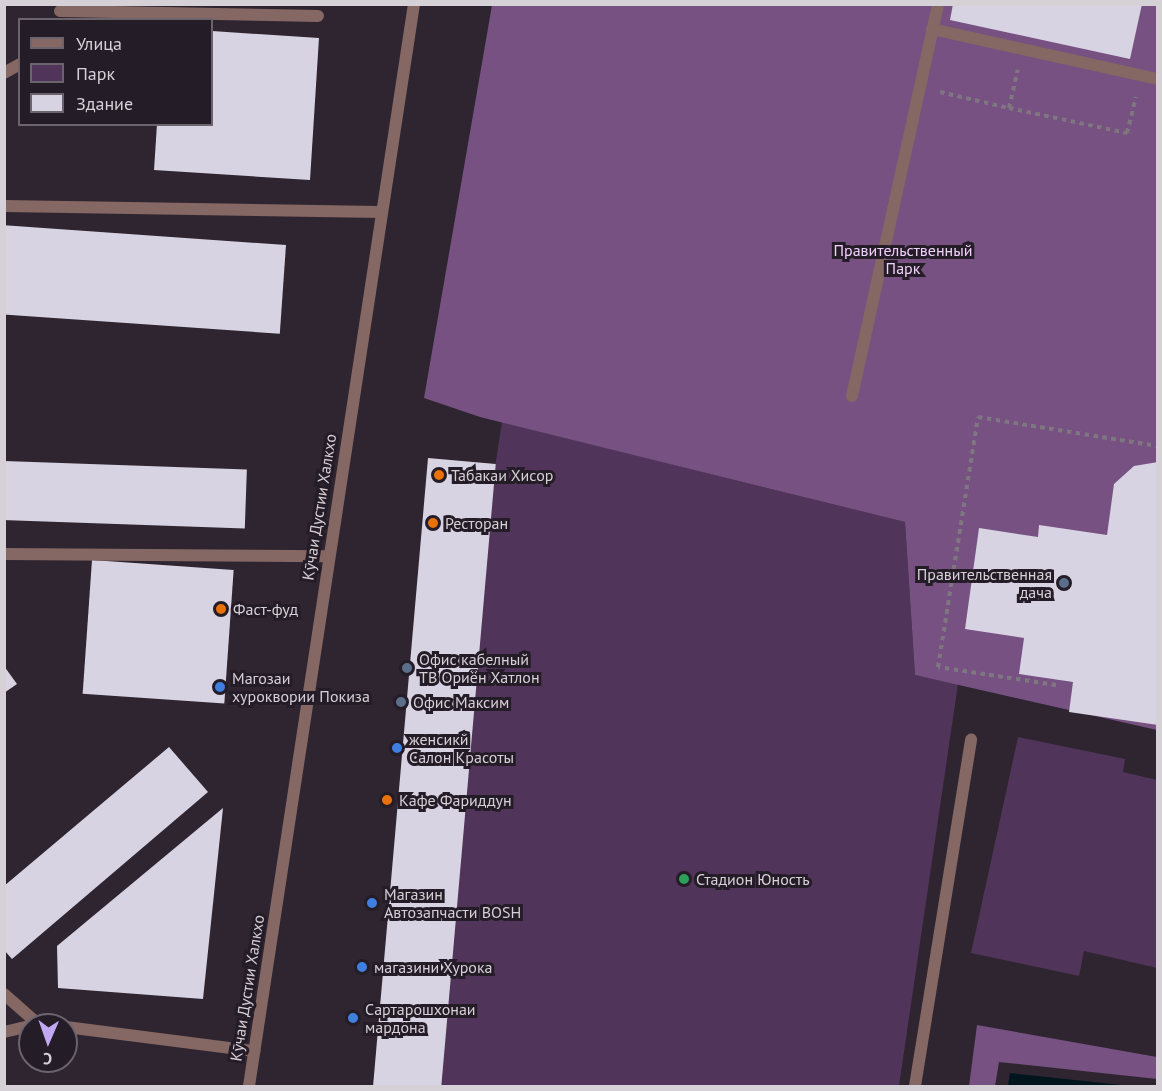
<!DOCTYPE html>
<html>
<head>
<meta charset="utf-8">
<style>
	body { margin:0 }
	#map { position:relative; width:1162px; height:1091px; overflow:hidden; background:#2e2530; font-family:"PT Sans",sans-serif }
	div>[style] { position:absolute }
	.green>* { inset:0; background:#503459 }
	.forest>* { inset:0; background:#765182 }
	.water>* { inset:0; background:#01151f }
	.building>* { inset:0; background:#d8d3e3; transform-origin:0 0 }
	.path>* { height:4px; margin-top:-2px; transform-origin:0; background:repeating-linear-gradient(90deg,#7f7780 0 4.5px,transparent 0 9px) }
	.service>* { height:12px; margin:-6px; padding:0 6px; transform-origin:6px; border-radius:6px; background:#856763 }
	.minor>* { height:12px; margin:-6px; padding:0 6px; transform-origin:6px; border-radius:6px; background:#856763 }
	.tertiary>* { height:12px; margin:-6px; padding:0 6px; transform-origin:6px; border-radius:6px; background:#856763 }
	.dots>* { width:16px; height:16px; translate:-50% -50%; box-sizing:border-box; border:3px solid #241c26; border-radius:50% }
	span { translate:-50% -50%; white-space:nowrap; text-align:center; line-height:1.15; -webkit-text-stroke:6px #241c26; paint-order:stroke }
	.park-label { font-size:16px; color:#f2d0fd }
	.poi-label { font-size:16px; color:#d6d0d7 }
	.left { translate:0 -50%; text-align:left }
	.right { translate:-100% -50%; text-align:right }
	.street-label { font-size:16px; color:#d6d0d7 }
	.frame { position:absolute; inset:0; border:6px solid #d6d0d7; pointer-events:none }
	.legend { position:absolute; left:18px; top:18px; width:195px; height:108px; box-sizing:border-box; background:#241c26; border:2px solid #6b646d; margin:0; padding:8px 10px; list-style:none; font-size:18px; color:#d6d0d7 }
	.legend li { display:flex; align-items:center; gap:12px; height:30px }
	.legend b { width:30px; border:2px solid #6b646d }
	.north { position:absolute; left:18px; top:1013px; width:60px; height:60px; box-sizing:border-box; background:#241c26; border:2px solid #6b646d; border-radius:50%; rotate:182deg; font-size:16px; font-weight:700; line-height:24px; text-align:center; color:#d6d0d7 }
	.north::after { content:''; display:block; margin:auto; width:21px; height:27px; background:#c1a8f3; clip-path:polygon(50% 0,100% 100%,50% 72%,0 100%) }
</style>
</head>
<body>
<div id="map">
	<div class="green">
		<i style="clip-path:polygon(502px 422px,905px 522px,915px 675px,958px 684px,899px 1086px,398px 1086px)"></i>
		<i style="clip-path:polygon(1018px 737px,1125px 759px,1123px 772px,1157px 780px,1157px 968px,1084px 951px,1079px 976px,971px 953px)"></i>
	</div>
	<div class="forest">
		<i style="clip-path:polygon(492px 5px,1157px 5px,1157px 730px,915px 675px,905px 522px,480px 417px,424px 398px)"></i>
		<i style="clip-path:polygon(977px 1025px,1157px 1057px,1157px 1079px,999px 1062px,995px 1086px,969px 1086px)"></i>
	</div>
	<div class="water">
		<i style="clip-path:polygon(1010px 1073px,1131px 1086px,1008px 1086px)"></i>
	</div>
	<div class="building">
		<i style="clip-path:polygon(953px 4px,1142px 4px,1130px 59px,950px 20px)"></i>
		<i style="clip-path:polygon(212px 31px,319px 38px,310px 180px,154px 170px,157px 124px,212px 124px)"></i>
		<i style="left:286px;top:245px;width:89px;height:282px;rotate:94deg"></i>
		<i style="left:428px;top:458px;width:68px;height:636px;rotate:5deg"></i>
		<i style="left:4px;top:461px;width:243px;height:59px;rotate:2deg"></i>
		<i style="clip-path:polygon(1158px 462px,1158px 725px,1069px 712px,1073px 682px,1019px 674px,1024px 638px,965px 629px,979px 528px,1038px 537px,1039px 525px,1107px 535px,1114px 484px,1134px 466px)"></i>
		<i style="left:92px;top:560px;width:142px;height:134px;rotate:4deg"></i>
		<i style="clip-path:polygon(4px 666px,17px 684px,4px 693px)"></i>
		<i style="clip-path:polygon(169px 747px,208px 792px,12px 959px,4px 950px,4px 886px)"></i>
		<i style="clip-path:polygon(223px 808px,203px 999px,58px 988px,57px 946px)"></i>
	</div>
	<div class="path">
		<i style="left:940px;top:92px;width:71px;rotate:13.1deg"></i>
		<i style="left:1009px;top:108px;width:39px;rotate:-77deg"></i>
		<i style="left:1009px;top:108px;width:121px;rotate:12deg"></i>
		<i style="left:1127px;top:133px;width:37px;rotate:-76deg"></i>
		<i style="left:1056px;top:685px;width:119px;rotate:-171.3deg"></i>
		<i style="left:938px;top:667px;width:253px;rotate:-80.9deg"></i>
		<i style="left:978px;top:417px;width:182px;rotate:9.2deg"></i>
	</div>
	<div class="service">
		<i style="left:932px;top:29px;width:231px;rotate:12.5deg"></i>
		<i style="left:4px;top:206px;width:376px;rotate:0.9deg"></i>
		<i style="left:852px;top:396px;width:401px;rotate:-77.6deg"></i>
		<i style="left:4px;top:554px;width:325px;rotate:0.4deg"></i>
		<i style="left:4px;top:994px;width:45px;rotate:41.4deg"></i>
		<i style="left:66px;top:1027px;width:190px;rotate:7.3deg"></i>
		<i style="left:4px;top:1032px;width:27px;rotate:-13deg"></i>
		<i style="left:915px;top:1086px;width:351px;rotate:-80.8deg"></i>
	</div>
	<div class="minor">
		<i style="left:60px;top:11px;width:258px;rotate:1.1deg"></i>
		<i style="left:4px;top:73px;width:18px;rotate:-29deg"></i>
	</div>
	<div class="tertiary">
		<i style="left:249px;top:1086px;width:1095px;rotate:-81.33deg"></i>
	</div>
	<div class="dots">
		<i style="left:439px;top:475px;background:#e8710a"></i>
		<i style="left:433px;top:523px;background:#e8710a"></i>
		<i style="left:1064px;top:583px;background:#5c6f8a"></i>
		<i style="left:221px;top:609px;background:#e8710a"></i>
		<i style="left:407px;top:668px;background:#5c6f8a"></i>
		<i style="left:220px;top:687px;background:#3f7fe0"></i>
		<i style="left:401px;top:702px;background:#5c6f8a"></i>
		<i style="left:397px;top:748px;background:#3f7fe0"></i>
		<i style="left:387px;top:800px;background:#e8710a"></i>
		<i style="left:684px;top:879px;background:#2e9e5b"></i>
		<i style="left:372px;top:903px;background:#3f7fe0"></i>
		<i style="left:362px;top:967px;background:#3f7fe0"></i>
		<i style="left:353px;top:1018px;background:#3f7fe0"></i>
	</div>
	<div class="park-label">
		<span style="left:903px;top:259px">Правительственный<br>Парк</span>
	</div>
	<div class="poi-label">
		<span class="left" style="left:451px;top:475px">Табакаи Хисор</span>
		<span class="left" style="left:445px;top:523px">Ресторан</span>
		<span class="right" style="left:1052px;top:583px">Правительственная<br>дача</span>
		<span class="left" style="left:233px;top:609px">Фаст-фуд</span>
		<span class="left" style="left:419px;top:668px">Офис кабелный<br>ТВ Ориён Хатлон</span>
		<span class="left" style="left:232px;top:687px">Магозаи<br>хуроквории Покиза</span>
		<span class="left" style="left:413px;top:702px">Офис Максим</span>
		<span class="left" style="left:409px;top:748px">женсикй<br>Салон Красоты</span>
		<span class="left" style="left:399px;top:800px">Кафе Фариддун</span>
		<span class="left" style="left:696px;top:879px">Стадион Юность</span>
		<span class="left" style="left:384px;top:903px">Магазин<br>Автозапчасти BOSH</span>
		<span class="left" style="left:374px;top:967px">магазини Хурока</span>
		<span class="left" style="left:365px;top:1018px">Сартарошхонаи<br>мардона</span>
	</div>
	<div class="street-label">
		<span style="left:319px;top:507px;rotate:-81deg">Кӯчаи Дустии Халкхо</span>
		<span style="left:247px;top:988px;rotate:-81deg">Кӯчаи Дустии Халкхо</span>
	</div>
	<div class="frame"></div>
	<ul class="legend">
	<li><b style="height:8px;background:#856763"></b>Улица</li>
	<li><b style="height:16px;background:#503459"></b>Парк</li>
	<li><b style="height:16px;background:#d8d3e3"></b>Здание</li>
	</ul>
	<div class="north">С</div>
</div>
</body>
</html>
